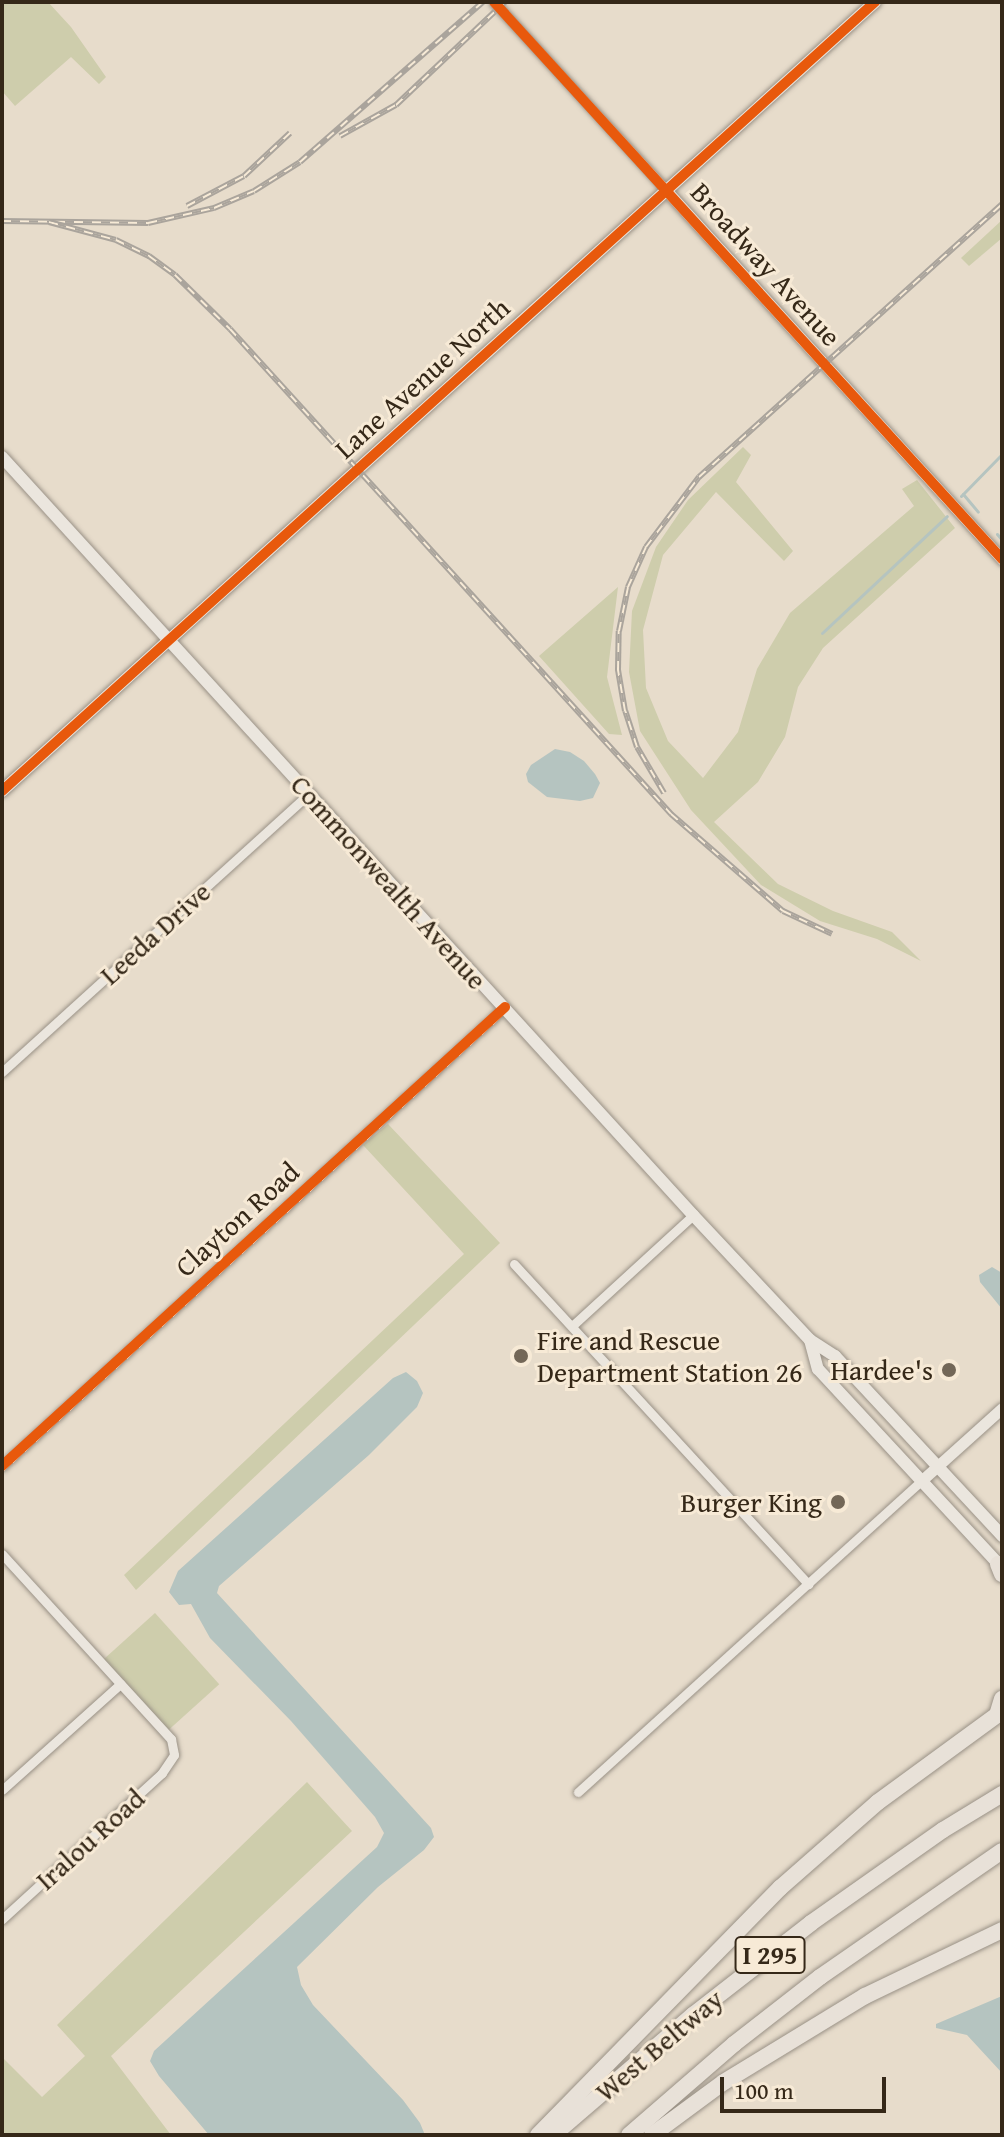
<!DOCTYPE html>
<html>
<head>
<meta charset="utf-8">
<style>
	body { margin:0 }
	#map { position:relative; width:1004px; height:2137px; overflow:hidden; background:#e7dccb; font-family:"Gentium Book Plus",serif }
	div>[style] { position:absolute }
	.green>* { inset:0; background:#cecdac; transform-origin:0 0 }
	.water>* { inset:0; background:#b5c4c0 }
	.stream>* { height:3px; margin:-1.5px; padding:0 1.5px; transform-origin:1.5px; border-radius:1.5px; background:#b5c4c0 }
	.roads { filter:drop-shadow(0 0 2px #999186) drop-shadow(0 0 2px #999186) }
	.minor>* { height:9px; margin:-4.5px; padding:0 4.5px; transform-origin:4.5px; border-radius:4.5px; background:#ebe6de }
	.tertiary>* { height:11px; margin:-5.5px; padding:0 5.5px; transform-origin:5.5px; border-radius:5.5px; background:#ebe6de }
	.secondary>* { height:12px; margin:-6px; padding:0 6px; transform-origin:6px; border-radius:6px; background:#ebe6de }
	.motorway>* { height:16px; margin:-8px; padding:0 8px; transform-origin:8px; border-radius:8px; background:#e8e1d8 }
	.rail>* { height:6px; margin-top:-3px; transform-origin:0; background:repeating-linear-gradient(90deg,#f7ead6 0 9px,#aaa49c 0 18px); box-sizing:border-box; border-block:2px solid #aaa49c }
	.cycleway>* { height:10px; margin:-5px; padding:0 5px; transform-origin:5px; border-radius:5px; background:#e8590c }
	.dots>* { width:22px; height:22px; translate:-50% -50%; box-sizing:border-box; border:4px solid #f7ead6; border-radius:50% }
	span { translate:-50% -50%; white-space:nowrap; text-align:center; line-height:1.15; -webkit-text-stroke:6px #f7ead6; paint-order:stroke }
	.shield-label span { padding:2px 6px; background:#f7ead6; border:2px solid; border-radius:6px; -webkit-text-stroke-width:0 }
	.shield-label { font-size:26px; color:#352818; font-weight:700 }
	.street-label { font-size:28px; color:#352818 }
	.poi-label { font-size:28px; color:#352818 }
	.left { translate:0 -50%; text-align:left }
	.right { translate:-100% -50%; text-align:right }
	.frame { position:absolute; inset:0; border:4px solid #352818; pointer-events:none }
	.scale { position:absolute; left:720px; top:2077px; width:166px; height:36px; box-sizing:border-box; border:4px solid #352818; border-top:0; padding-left:10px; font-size:24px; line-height:28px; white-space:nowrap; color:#352818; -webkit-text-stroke:6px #f7ead6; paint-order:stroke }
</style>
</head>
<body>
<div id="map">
	<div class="green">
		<i style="clip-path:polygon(2px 2px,48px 2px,71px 27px,106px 77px,99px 84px,71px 57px,15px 106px,2px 91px)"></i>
		<i style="clip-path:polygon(1002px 220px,1002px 238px,969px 266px,961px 258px)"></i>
		<i style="clip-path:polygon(743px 447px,751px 455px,736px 482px,793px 551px,784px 561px,716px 492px,663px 555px,643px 630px,646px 688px,668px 741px,703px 778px,738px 732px,757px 669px,790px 613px,914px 506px,902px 489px,917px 480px,955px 528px,823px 648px,798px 687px,785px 737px,758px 782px,714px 822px,778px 884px,833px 911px,892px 932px,921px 961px,877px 939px,820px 921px,761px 885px,691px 810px,640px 731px,629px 672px,632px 611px,656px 547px,688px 500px)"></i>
		<i style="clip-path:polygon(618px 587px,607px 677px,622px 735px,609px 734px,539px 656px)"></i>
		<i style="clip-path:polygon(388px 1124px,500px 1243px,136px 1590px,124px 1575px,464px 1254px,363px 1145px)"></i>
		<i style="left:155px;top:1613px;width:96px;height:69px;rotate:48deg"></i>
		<i style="clip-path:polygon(307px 1782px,352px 1831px,111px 2056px,171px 2135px,2px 2135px,2px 2057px,42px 2097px,85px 2056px,57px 2025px)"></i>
	</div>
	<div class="water">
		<i style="clip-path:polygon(555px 749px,570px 752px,584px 761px,595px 774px,600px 783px,593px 798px,580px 801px,547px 797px,528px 782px,526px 774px,531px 765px)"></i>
		<i style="clip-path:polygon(992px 1267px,1002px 1273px,1002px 1309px,980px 1282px,979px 1275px)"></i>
		<i style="clip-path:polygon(406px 1372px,417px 1381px,423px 1393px,417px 1407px,369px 1455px,219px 1586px,217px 1593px,431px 1828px,434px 1837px,424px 1850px,378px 1887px,297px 1967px,301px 1985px,313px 2005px,403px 2100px,420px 2123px,425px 2135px,209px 2135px,159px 2076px,150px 2061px,154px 2051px,377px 1847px,384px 1833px,375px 1817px,291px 1721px,210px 1638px,191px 1604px,179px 1605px,169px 1592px,178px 1571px,393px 1378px)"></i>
		<i style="clip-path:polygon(1002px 1996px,1002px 2073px,967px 2035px,936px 2028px,936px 2024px)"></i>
	</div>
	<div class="stream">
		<i style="left:963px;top:494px;width:23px;rotate:50deg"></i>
		<i style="left:961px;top:496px;width:59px;rotate:-45.7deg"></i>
		<i style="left:997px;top:534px;width:8px;rotate:50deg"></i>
		<i style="left:822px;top:633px;width:171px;rotate:-43.1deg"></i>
	</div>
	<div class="roads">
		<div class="minor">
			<i style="left:494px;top:2px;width:256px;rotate:47.5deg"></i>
			<i style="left:2px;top:1072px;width:414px;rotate:-42.2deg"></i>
			<i style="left:514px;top:1264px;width:435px;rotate:47.4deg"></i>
			<i style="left:572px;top:1326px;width:164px;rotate:-42.5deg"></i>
			<i style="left:2px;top:1466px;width:681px;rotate:-42.38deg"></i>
			<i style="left:2px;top:1554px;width:251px;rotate:47.6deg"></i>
			<i style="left:171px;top:1739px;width:16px;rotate:79deg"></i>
			<i style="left:174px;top:1755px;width:22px;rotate:124deg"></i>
			<i style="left:162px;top:1773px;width:217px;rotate:137.6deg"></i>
			<i style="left:2px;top:1790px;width:159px;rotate:-41.9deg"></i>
			<i style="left:578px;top:1792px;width:463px;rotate:-42.2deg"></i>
		</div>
		<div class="tertiary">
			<i style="left:667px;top:191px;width:498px;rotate:47.7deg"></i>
			<i style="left:921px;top:1481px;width:109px;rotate:-42deg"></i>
		</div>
		<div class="secondary">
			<i style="left:2px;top:457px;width:1026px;rotate:47.65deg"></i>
			<i style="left:693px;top:1215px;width:171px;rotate:46.9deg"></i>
			<i style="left:810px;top:1340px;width:30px;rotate:33deg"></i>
			<i style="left:835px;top:1356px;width:246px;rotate:47.1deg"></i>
			<i style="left:2px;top:791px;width:1177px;rotate:-42.11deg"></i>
			<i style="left:810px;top:1340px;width:30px;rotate:75deg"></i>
			<i style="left:818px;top:1369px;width:271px;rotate:47.2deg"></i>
		</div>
		<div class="motorway">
			<i style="left:998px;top:1564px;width:11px;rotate:68deg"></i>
			<i style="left:558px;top:2131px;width:178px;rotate:-40.7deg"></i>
			<i style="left:693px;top:2015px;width:150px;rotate:-37.9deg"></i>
			<i style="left:811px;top:1923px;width:161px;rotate:-35.2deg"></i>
			<i style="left:943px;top:1830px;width:69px;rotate:-31.4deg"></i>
			<i style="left:538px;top:2135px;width:346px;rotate:-45.6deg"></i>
			<i style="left:780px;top:1888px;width:130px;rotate:-41.3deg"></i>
			<i style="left:878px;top:1802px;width:147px;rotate:-36.2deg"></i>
			<i style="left:997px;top:1715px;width:17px;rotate:-73deg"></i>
			<i style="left:629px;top:2135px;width:139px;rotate:-40.9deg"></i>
			<i style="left:734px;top:2044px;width:109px;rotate:-37.9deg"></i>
			<i style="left:820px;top:1977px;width:221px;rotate:-34.7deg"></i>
			<i style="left:652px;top:2135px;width:89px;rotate:-36.4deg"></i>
			<i style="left:724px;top:2082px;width:165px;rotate:-31.4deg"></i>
			<i style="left:865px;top:1996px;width:152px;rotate:-25.7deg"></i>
		</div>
	</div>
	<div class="rail">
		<i style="left:340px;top:136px;width:64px;rotate:-29deg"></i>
		<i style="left:396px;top:105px;width:150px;rotate:-43.4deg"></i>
		<i style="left:187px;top:206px;width:64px;rotate:-27.8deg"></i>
		<i style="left:244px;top:176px;width:63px;rotate:-43.1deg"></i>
		<i style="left:2px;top:221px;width:146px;rotate:0.8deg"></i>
		<i style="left:148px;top:223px;width:68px;rotate:-12.8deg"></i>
		<i style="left:214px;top:208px;width:43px;rotate:-23deg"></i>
		<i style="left:254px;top:191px;width:54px;rotate:-32.2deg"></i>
		<i style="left:300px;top:162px;width:243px;rotate:-41.2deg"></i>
		<i style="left:49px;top:222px;width:69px;rotate:15deg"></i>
		<i style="left:116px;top:240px;width:37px;rotate:26deg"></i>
		<i style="left:149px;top:256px;width:32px;rotate:36deg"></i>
		<i style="left:175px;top:275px;width:77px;rotate:44.5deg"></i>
		<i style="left:230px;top:329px;width:656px;rotate:47.72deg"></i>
		<i style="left:671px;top:814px;width:148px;rotate:40.9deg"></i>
		<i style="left:783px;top:911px;width:54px;rotate:25.1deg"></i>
		<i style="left:664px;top:793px;width:53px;rotate:-120.4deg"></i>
		<i style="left:637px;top:747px;width:38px;rotate:-108deg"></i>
		<i style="left:625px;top:711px;width:42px;rotate:-99.7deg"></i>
		<i style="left:618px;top:670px;width:39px;rotate:-89deg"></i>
		<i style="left:619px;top:631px;width:45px;rotate:-78.4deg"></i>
		<i style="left:628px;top:587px;width:44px;rotate:-65.8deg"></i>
		<i style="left:646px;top:547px;width:88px;rotate:-52.9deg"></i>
		<i style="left:699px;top:477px;width:408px;rotate:-42deg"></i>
	</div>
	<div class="cycleway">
		<i style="left:494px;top:2px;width:754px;rotate:47.63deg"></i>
		<i style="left:2px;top:791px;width:1177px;rotate:-42.11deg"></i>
		<i style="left:2px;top:1466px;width:681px;rotate:-42.38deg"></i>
	</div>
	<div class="dots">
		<i style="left:521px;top:1356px;background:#736757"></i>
		<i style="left:949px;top:1370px;background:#736757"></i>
		<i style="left:838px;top:1502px;background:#736757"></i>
	</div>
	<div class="shield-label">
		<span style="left:770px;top:1955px">I 295</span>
	</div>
	<div class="street-label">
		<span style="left:766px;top:264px;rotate:48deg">Broadway Avenue</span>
		<span style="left:422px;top:378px;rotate:-42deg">Lane Avenue North</span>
		<span style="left:389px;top:882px;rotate:48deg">Commonwealth Avenue</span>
		<span style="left:155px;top:933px;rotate:-42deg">Leeda Drive</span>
		<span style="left:237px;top:1219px;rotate:-42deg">Clayton Road</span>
		<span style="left:90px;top:1839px;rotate:-42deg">Iralou Road</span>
		<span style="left:659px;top:2045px;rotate:-40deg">West Beltway</span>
	</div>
	<div class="poi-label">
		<span class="left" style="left:537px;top:1356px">Fire and Rescue<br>Department Station 26</span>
		<span class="right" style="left:933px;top:1370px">Hardee's</span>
		<span class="right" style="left:822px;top:1502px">Burger King</span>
	</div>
	<div class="frame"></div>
	<div class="scale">100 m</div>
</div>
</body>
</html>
